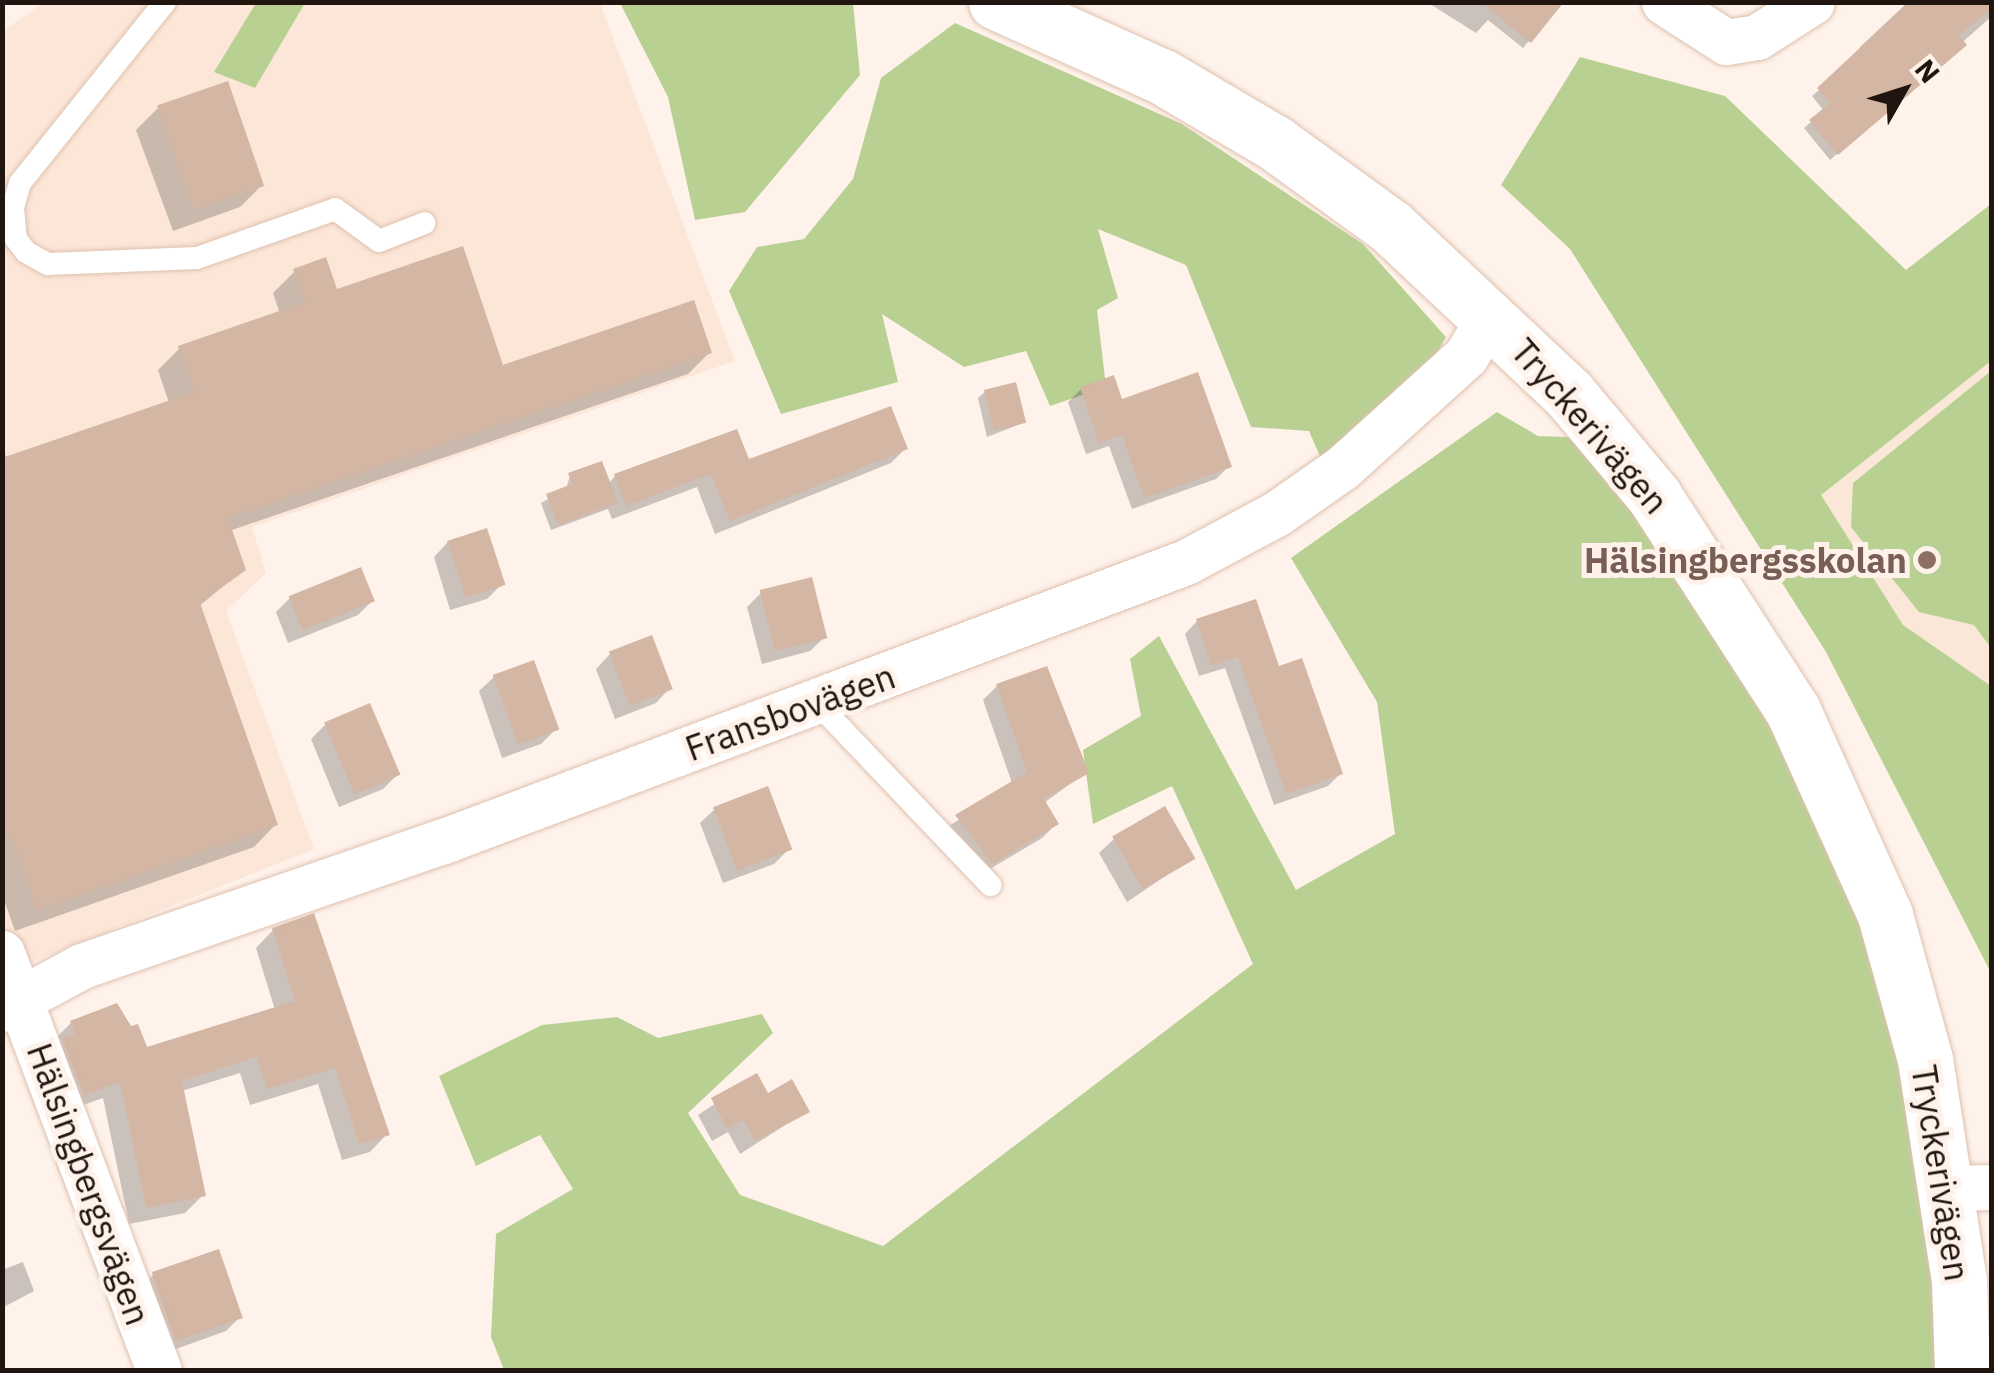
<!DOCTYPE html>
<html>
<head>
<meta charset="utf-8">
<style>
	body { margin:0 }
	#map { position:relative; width:1994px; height:1373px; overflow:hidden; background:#fef2ea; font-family:"IBM Plex Sans",sans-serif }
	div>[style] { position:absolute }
	.built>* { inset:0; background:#fce6d8 }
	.education>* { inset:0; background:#fae7d7 }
	.green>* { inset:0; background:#b9d093 }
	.shadow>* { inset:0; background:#0003 }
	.building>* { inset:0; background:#d3b6a3; transform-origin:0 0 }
	.roads { filter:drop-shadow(0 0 2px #dec1ae) drop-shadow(0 0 2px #dec1ae) }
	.lane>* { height:22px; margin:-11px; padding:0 11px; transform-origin:11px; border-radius:11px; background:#fff }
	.street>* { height:45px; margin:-22.5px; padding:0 22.5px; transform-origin:22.5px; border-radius:22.5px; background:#fff }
	.secondary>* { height:55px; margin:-27.5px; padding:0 27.5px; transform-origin:27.5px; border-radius:27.5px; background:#fff }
	.dots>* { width:28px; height:28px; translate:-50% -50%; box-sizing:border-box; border:5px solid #fef2ea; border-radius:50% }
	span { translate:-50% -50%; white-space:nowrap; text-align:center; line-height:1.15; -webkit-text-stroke:10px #fef2ea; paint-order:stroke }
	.street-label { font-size:35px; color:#20160f }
	.education-label { font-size:35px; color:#785e54; font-weight:700 }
	.right { translate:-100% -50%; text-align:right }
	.frame { position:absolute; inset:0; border:5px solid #20160f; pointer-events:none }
	.north { position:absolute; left:1854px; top:40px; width:100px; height:100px; -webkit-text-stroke:8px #fef2ea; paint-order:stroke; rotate:51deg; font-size:28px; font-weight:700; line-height:40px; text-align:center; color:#20160f }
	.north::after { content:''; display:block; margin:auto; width:35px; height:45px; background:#20160f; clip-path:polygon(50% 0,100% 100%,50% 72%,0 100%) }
</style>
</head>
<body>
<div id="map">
	<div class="built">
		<i style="clip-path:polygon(44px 2px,600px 3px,735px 361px,252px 527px,266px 573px,226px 611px,314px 849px,11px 970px,2px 950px,2px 32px)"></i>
	</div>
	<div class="education">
		<i style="clip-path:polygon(1991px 361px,1991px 686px,1903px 625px,1820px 495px)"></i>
	</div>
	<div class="green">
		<i style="clip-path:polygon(256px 3px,305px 3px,255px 88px,214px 72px)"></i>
		<i style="clip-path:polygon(620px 3px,853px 3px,860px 75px,745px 212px,695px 220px,668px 97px)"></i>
		<i style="clip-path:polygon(955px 23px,1182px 124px,1363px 244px,1446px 337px,1415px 392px,1326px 470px,1309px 431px,1251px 427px,1186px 265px,1098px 229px,1118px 298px,1097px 310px,1106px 387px,1050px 406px,1026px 351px,964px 367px,882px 314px,898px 382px,781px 414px,729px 291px,757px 247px,804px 239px,853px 179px,881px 78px)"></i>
		<i style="clip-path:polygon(1580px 57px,1725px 96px,1906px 270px,1991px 204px,1991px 361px,1821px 495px,1903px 625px,1991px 686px,1991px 973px,1826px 652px,1570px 249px,1501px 185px)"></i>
		<i style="clip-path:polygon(1991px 371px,1991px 648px,1974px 625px,1919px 612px,1851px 527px,1853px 483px)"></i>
		<i style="clip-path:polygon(1497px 412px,1538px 436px,1569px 437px,1666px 524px,1852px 874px,1930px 1173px,1942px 1370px,504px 1370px,491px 1337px,496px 1234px,573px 1189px,540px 1135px,476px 1166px,439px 1076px,542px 1025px,617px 1017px,658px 1038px,762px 1014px,773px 1033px,688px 1113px,740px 1195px,883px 1246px,1253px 964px,1172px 786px,1093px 824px,1083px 750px,1141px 716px,1130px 659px,1159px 636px,1296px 890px,1395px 834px,1377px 702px,1291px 558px)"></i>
	</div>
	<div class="shadow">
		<i style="clip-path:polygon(1427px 2px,1561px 2px,1523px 48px,1488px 20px,1476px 33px)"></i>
		<i style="clip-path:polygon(1908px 2px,1992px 2px,1992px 16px,1830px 160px,1804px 128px,1824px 111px,1812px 96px,1864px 52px,1860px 47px)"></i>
		<i style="clip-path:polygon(158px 108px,262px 185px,240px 207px,173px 231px,136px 130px)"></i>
		<i style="clip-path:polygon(295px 271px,502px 368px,710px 352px,688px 374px,229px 531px,243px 570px,198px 607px,275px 825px,254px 847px,15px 931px,2px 894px,2px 446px,7px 459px,169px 403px,158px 370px,179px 349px,280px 314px,273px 293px)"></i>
		<i style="clip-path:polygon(1081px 389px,1121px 402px,1229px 466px,1216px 479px,1132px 509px,1109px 446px,1086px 454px,1068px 402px)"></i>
		<i style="clip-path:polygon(985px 392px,1023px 423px,987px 437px,978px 398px)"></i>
		<i style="clip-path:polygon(905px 449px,891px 463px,715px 534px,697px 487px,612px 519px,608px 509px,551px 530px,541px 503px,566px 489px,570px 476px,608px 484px,615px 476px)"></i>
		<i style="clip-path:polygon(448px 542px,502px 584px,487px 599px,450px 610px,434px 557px)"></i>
		<i style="clip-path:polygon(761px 593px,825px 637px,810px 651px,762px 664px,747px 607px)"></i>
		<i style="clip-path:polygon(290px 598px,372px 601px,358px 615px,288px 643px,276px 612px)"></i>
		<i style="clip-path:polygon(1197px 621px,1277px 669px,1340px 774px,1328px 786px,1274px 805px,1225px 668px,1199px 676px,1185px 634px)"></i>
		<i style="clip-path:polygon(610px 654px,670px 688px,656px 703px,615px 719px,596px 669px)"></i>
		<i style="clip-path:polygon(494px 677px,556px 729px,541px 744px,502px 758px,479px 691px)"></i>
		<i style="clip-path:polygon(997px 686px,1086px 772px,1044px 803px,1056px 824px,1042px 838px,978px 876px,942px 831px,1012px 783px,983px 700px)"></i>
		<i style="clip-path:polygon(326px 724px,397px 775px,383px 789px,339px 807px,311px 739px)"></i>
		<i style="clip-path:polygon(715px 809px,789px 849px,774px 864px,723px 883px,700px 823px)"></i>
		<i style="clip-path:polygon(1114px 839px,1192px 858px,1127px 902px,1099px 853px)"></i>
		<i style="clip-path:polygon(273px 930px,387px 1134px,370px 1152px,342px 1160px,318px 1084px,250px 1105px,240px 1073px,182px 1091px,203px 1195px,185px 1213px,129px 1224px,103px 1098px,66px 1111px,54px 1040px,71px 1023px,146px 1050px,275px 1010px,256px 948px)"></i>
		<i style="clip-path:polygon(756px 1077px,766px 1096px,807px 1111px,740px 1154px,728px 1132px,712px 1141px,698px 1115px)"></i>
		<i style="clip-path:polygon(23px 1262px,34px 1291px,2px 1308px,2px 1270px)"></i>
		<i style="clip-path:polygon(154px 1274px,240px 1317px,226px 1331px,162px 1354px,139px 1289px)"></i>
	</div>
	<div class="building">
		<i style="clip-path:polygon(1481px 2px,1564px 2px,1531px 43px)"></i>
		<i style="clip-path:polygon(1909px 2px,1992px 2px,1992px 9px,1959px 35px,1967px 45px,1838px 155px,1809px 120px,1830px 103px,1817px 88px)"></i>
		<i style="left:228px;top:81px;width:111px;height:75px;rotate:71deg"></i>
		<i style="clip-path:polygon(463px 246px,503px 365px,694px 300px,712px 353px,228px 518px,246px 570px,200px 603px,278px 825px,37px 911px,11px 837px,2px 840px,2px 458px,194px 392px,178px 346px,305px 302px,293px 269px,326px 257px,337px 289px)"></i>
		<i style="clip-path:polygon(1198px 372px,1232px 467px,1144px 498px,1122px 435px,1099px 443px,1080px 387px,1114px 375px,1122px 399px)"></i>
		<i style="left:1016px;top:382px;width:42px;height:33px;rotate:76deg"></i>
		<i style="clip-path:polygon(891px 406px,908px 449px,730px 521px,711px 474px,626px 506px,614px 474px,737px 429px,749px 459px)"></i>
		<i style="clip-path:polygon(602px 461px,618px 503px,558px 525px,546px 494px,572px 484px,568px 473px)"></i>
		<i style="left:487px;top:528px;width:60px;height:42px;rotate:72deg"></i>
		<i style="left:361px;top:567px;width:37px;height:78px;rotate:68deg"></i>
		<i style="left:812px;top:577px;width:63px;height:54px;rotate:76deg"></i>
		<i style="clip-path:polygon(1256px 599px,1279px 666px,1302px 658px,1343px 774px,1286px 794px,1238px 657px,1211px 666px,1196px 619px)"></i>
		<i style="left:652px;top:635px;width:58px;height:46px;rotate:69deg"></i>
		<i style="left:534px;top:660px;width:74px;height:44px;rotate:70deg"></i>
		<i style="clip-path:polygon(1047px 666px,1089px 773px,1044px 799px,1059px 824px,993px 864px,955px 815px,1027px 772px,996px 684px)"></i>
		<i style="left:370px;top:703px;width:78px;height:50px;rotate:67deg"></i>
		<i style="left:768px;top:786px;width:68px;height:59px;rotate:69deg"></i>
		<i style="left:1165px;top:806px;width:61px;height:61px;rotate:60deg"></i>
		<i style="clip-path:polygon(314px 913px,390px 1135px,359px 1144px,335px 1068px,267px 1089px,257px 1057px,182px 1081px,206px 1196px,146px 1208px,120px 1082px,84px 1095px,62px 1039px,75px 1034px,70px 1021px,117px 1003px,131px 1026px,138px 1024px,147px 1047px,295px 1001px,272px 928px)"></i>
		<i style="clip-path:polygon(757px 1073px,768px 1093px,792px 1079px,810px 1112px,755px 1141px,743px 1120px,727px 1128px,711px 1098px)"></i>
		<i style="left:219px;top:1249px;width:73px;height:71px;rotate:71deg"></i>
	</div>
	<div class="roads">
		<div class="lane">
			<i style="left:165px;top:2px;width:232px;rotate:128.7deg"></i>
			<i style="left:20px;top:183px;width:25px;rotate:106deg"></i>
			<i style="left:13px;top:207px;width:32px;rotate:85deg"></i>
			<i style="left:16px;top:239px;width:16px;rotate:52deg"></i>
			<i style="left:26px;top:252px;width:25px;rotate:29deg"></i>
			<i style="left:48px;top:264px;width:149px;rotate:-2.3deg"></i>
			<i style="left:197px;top:258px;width:146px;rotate:-19.5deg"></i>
			<i style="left:335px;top:209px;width:54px;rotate:36deg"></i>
			<i style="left:379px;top:241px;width:49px;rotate:-21.4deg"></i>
			<i style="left:816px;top:702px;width:253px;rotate:46.4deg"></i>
		</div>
		<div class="street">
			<i style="left:1664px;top:2px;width:74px;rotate:32.8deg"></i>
			<i style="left:1726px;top:42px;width:31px;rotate:-9deg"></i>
			<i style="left:1757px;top:37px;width:65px;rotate:-32.5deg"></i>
			<i style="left:2px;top:953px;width:446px;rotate:69.4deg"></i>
			<i style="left:2px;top:1009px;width:91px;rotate:-28.3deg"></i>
			<i style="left:82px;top:966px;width:380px;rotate:-19.1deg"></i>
			<i style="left:441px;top:842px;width:796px;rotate:-20.6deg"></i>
			<i style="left:1186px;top:562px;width:102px;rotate:-28.1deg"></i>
			<i style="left:1276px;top:514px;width:82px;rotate:-35deg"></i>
			<i style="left:1343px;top:467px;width:166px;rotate:-42.1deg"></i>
			<i style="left:1466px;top:356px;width:49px;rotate:-59.2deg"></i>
			<i style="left:1946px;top:1188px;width:46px;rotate:-1.2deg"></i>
		</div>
		<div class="secondary">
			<i style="left:996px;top:2px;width:183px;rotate:24.2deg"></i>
			<i style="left:1163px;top:77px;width:130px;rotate:30.5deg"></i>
			<i style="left:1275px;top:143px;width:143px;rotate:35.9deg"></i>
			<i style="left:1391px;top:227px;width:243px;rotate:43.2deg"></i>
			<i style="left:1568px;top:393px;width:134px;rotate:50.1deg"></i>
			<i style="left:1654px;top:496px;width:256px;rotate:57.1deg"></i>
			<i style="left:1793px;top:711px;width:224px;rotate:65.7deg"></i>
			<i style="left:1885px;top:915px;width:149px;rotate:74.5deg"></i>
			<i style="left:1925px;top:1059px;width:224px;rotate:81.3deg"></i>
			<i style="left:1959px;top:1280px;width:90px;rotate:88.1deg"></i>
		</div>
	</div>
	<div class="dots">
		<i style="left:1927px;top:560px;background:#8d6e63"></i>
	</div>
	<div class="street-label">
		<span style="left:1590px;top:426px;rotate:49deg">Tryckerivägen</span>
		<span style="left:790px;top:712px;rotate:-20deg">Fransbovägen</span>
		<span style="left:1941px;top:1173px;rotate:81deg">Tryckerivägen</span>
		<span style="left:89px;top:1184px;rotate:70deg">Hälsingbergsvägen</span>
	</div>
	<div class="education-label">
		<span class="right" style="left:1907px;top:560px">Hälsingbergsskolan</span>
	</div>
	<div class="frame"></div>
	<div class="north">N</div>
</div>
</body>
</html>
